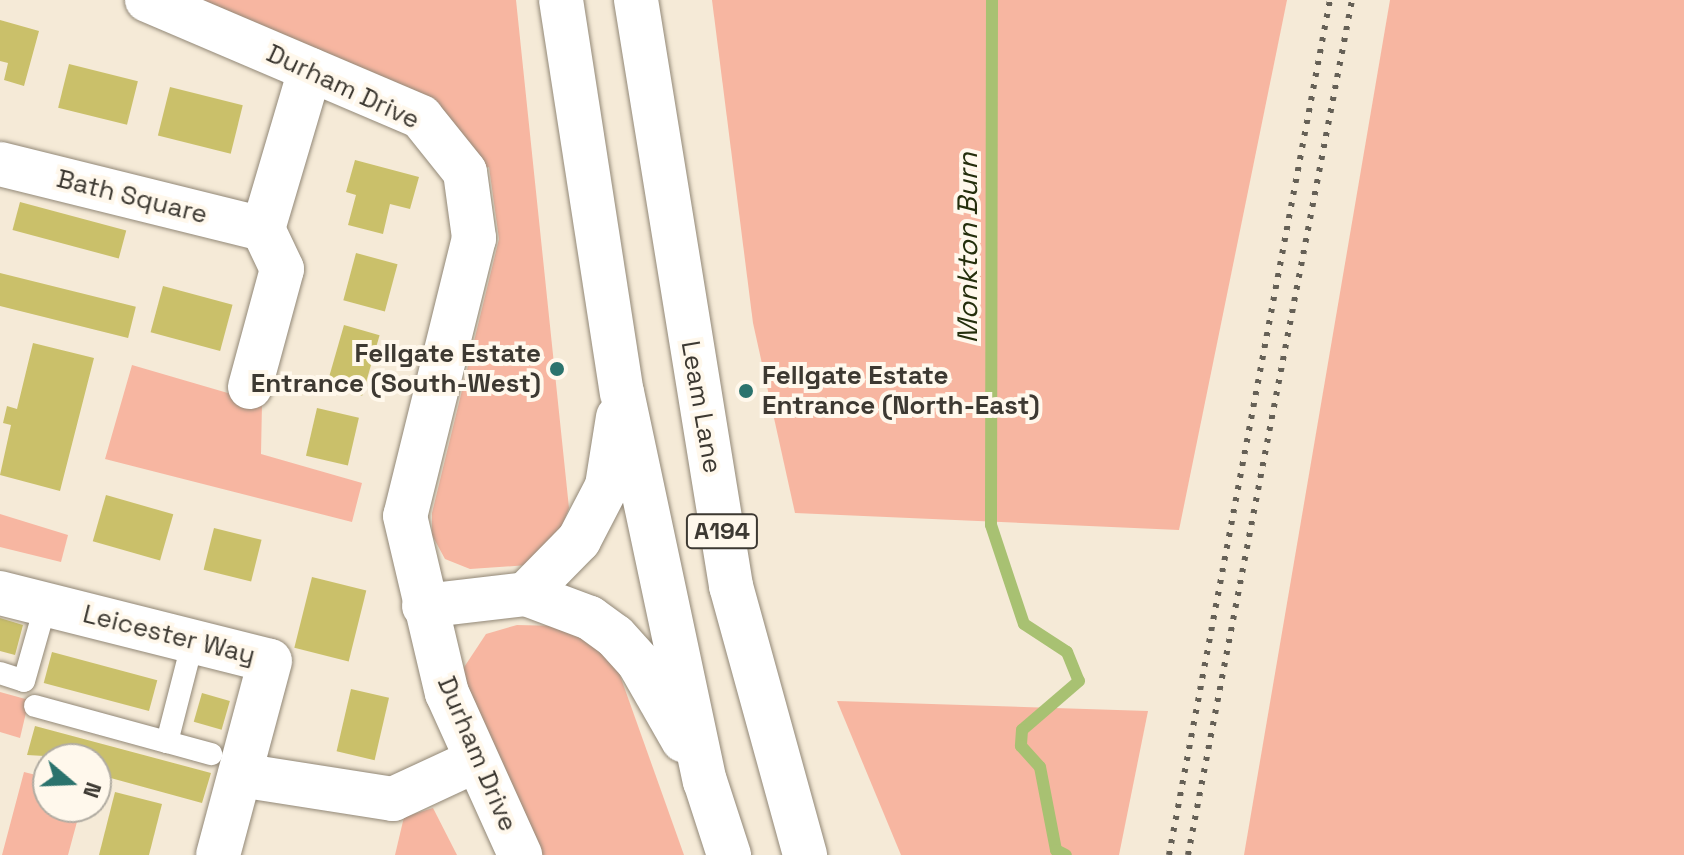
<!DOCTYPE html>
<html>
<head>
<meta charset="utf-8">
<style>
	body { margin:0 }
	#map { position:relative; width:1684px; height:855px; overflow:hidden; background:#f5ead7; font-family:"Space Grotesk",sans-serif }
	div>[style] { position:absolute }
	.green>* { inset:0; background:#f7b6a1 }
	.stream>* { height:12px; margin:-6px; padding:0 6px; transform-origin:6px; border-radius:6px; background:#a8c172 }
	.building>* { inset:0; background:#cac06a; transform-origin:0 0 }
	.roads { filter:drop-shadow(0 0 2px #928877) drop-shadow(0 0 2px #928877) }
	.lane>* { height:22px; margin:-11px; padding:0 11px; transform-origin:11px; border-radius:11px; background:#fff }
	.street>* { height:44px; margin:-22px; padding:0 22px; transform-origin:22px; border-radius:22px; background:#fff }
	.highway>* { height:44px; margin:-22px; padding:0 22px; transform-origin:22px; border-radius:22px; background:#fff }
	.rail>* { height:6px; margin-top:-3px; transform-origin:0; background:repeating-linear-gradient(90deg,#656056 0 4px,transparent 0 12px) }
	.dots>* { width:22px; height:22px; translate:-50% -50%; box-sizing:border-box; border:4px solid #fff8ec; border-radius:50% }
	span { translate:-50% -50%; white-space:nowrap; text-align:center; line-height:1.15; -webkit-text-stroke:8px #fff8ec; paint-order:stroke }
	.shield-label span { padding:2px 6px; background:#fff8ec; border:2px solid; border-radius:6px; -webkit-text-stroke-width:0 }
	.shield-label { font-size:24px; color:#3d3932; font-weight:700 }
	.street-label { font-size:26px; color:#3d3932 }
	.poi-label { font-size:26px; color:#3d3932; font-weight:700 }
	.right { translate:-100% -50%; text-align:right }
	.left { translate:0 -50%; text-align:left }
	.water-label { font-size:28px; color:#242e0c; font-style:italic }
	.north { position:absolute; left:32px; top:743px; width:80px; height:80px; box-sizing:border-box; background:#fff8ec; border:2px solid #b1aca2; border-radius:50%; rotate:109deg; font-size:22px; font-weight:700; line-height:32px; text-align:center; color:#3d3932 }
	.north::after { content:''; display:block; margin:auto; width:28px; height:36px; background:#2b736d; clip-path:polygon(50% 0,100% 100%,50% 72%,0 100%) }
</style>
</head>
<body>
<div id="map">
	<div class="green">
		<i style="clip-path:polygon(147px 0,516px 0,569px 508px,557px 539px,528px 565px,470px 569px,445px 559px,432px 535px,432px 513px,499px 239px,489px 167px,466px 176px,421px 117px)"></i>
		<i style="clip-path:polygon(712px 0,1287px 0,1179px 530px,795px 513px,753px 323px)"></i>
		<i style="clip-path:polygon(1390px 0,1684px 0,1684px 855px,1244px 855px)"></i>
		<i style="clip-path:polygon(132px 365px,262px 403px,261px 454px,362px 483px,352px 522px,105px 459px)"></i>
		<i style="clip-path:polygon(0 514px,68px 535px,61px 562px,0 547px)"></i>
		<i style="clip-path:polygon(517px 625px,561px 626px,587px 639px,617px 667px,684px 855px,520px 855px,447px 693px,486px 634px)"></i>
		<i style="clip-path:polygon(0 692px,29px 700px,20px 738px,0 732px)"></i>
		<i style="clip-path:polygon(837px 701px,1148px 711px,1119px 855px,901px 855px)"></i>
		<i style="clip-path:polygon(24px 772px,48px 778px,48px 807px,81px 807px,68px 855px,2px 855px)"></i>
		<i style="clip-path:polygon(433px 808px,457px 855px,395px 855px,404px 817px)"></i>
	</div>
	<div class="stream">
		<i style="left:992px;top:0;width:525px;rotate:90.11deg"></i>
		<i style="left:991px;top:525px;width:104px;rotate:71.6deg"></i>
		<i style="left:1024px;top:624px;width:51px;rotate:33.1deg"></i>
		<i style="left:1067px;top:652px;width:31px;rotate:68deg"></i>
		<i style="left:1079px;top:681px;width:75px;rotate:139.3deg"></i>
		<i style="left:1022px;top:730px;width:16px;rotate:94deg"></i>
		<i style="left:1021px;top:746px;width:28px;rotate:48deg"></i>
		<i style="left:1040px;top:767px;width:85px;rotate:79.1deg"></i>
		<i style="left:1056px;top:850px;width:11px;rotate:27deg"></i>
	</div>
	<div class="building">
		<i style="clip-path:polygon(0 20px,39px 31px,24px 86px,4px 80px,8px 63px,0 61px)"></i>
		<i style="left:69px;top:64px;width:71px;height:45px;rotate:14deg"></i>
		<i style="left:170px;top:87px;width:75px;height:50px;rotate:14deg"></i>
		<i style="clip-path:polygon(355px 160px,419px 177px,410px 209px,390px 204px,383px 234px,348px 225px,356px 195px,346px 192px)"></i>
		<i style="left:20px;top:202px;width:110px;height:29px;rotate:15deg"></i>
		<i style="left:356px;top:253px;width:43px;height:49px;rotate:15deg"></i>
		<i style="left:0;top:273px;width:140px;height:32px;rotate:14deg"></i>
		<i style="left:163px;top:286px;width:72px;height:48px;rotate:15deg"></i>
		<i style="left:344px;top:325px;width:37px;height:63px;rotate:16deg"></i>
		<i style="clip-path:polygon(33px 343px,94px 358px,60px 491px,0 475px,11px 425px,3px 423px,7px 406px,17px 409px)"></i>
		<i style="left:317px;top:408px;width:43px;height:49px;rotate:13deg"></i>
		<i style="left:106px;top:495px;width:70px;height:48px;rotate:16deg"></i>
		<i style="left:214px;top:528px;width:49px;height:43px;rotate:14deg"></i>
		<i style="left:312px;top:577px;width:56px;height:73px;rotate:14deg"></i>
		<i style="clip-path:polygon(0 618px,23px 625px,15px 655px,0 651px)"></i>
		<i style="left:52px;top:652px;width:109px;height:32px;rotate:15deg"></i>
		<i style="left:351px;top:689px;width:39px;height:64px;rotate:13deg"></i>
		<i style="left:202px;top:693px;width:29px;height:30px;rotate:16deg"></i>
		<i style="clip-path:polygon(35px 726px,211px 773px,202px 803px,96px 774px,96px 759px,27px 755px)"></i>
		<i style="clip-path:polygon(115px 792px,162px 804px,149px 855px,99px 855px)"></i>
	</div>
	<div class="roads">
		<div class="lane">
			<i style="left:0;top:673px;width:25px;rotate:18deg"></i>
			<i style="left:24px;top:681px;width:80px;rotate:-74.1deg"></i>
			<i style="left:35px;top:706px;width:137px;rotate:15.3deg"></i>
			<i style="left:167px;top:742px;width:104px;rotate:-75.6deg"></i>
			<i style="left:167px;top:742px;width:46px;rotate:15.3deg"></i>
		</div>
		<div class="street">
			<i style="left:147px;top:0;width:298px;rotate:23.1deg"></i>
			<i style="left:421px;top:117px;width:70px;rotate:51.3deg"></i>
			<i style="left:465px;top:172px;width:67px;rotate:82.2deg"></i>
			<i style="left:474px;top:238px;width:286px;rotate:103.9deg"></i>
			<i style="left:405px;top:516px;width:182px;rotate:76.7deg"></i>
			<i style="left:447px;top:693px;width:178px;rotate:65.7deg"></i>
			<i style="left:0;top:164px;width:271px;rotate:13.9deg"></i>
			<i style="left:263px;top:229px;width:166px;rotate:-73.5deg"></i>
			<i style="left:250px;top:387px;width:122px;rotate:-74.8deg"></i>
			<i style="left:282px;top:269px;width:44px;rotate:-115.4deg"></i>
			<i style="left:0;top:593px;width:278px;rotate:14.1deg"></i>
			<i style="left:270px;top:661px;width:201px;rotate:105deg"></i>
			<i style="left:424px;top:606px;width:103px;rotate:-6.7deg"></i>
			<i style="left:240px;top:775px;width:155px;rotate:8.9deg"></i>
			<i style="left:393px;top:799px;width:90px;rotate:-24.9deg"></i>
		</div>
		<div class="highway">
			<i style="left:561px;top:0;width:397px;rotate:81.2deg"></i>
			<i style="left:622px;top:392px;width:398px;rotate:78deg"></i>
			<i style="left:705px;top:781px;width:78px;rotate:72deg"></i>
			<i style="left:636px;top:0;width:594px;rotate:80.79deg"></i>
			<i style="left:731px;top:586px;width:279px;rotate:74.6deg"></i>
			<i style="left:618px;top:417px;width:70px;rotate:99.1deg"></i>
			<i style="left:607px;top:486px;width:61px;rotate:117.4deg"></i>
			<i style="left:579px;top:540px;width:76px;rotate:134.5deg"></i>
			<i style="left:526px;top:594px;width:68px;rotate:20.6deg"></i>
			<i style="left:590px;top:618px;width:31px;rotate:36deg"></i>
			<i style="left:615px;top:636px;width:36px;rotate:48deg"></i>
			<i style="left:639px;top:663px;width:89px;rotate:60.3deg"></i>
		</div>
	</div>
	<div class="rail">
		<i style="left:1169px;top:855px;width:870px;rotate:-79.34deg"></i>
		<i style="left:1188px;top:855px;width:871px;rotate:-79.14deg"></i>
	</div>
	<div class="dots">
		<i style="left:557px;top:369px;background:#2b736d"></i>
		<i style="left:746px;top:391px;background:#2b736d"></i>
	</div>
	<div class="shield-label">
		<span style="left:722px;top:531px">A194</span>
	</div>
	<div class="street-label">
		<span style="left:343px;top:87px;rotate:25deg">Durham Drive</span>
		<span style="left:132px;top:197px;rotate:14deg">Bath Square</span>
		<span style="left:701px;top:407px;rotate:80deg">Leam Lane</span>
		<span style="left:169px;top:635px;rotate:14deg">Leicester Way</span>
		<span style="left:477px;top:754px;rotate:67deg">Durham Drive</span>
	</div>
	<div class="poi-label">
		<span class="right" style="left:541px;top:369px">Fellgate Estate<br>Entrance (South-West)</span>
		<span class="left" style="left:762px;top:391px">Fellgate Estate<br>Entrance (North-East)</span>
	</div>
	<div class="water-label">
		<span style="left:967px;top:248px;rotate:-90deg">Monkton Burn</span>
	</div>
	<div class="north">N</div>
</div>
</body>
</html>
